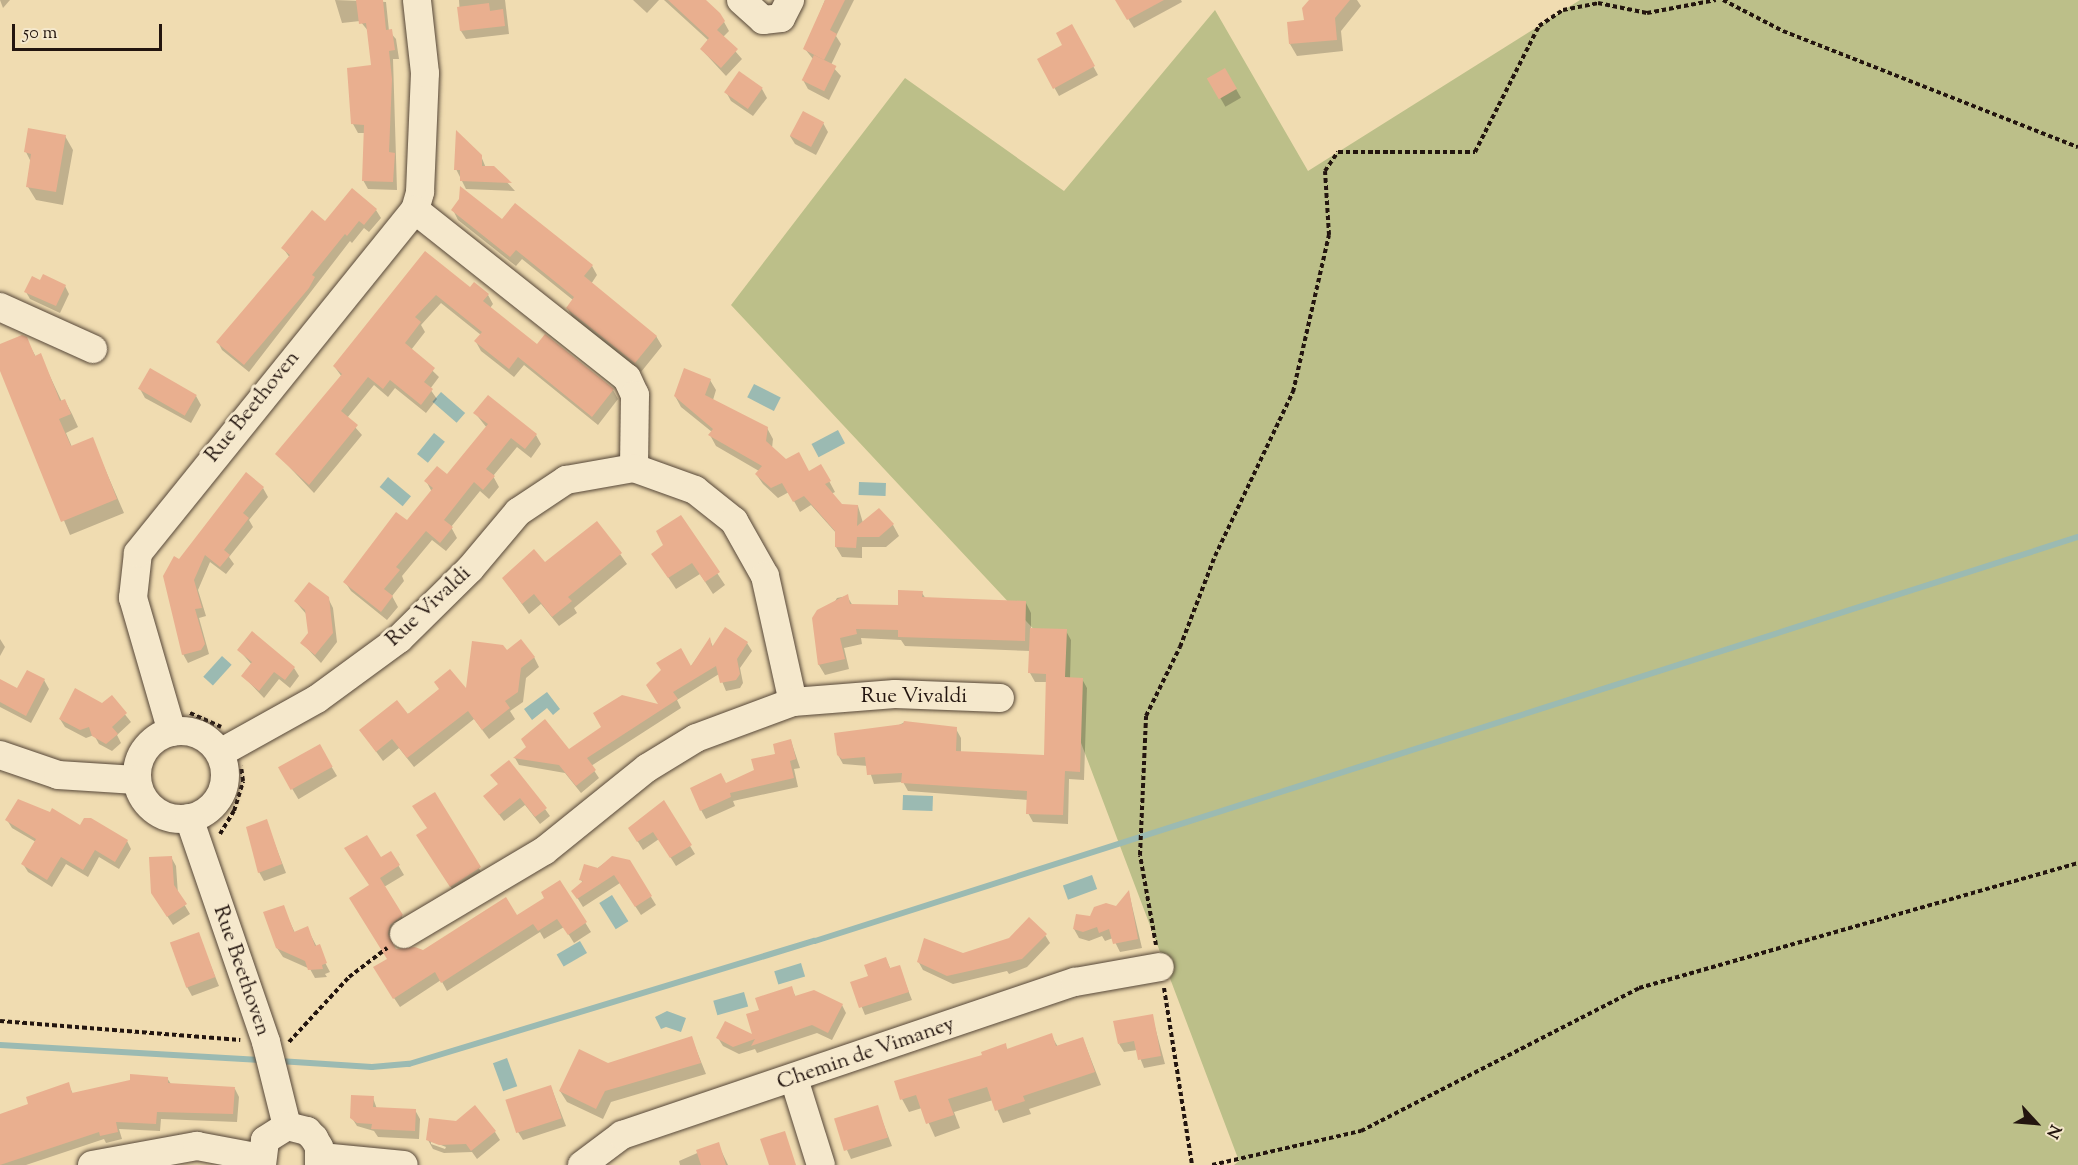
<!DOCTYPE html>
<html>
<head>
<meta charset="utf-8">
<style>
	body { margin:0 }
	#map { position:relative; width:2078px; height:1165px; overflow:hidden; background:#f0dcb1; font-family:"Sorts Mill Goudy",serif }
	div>[style] { position:absolute }
	.green>* { inset:0; background:#bcbf89 }
	.water>* { inset:0; background:#9bbab2; transform-origin:0 0 }
	.shadow>* { inset:0; background:#0003; transform-origin:0 0 }
	.stream>* { height:6px; margin:-3px; padding:0 3px; transform-origin:3px; border-radius:3px; background:#9bbab2 }
	.building>* { inset:0; background:#e9af8f; transform-origin:0 0 }
	.path>* { height:4px; margin-top:-2px; transform-origin:0; background:repeating-linear-gradient(90deg,#23150f 0 4.5px,transparent 0 7.5px) }
	.roads { filter:drop-shadow(0 0 2px #564738) drop-shadow(0 0 2px #564738) }
	.minor>* { height:28px; margin:-14px; padding:0 14px; transform-origin:14px; border-radius:14px; background:#f5e8cc }
	.minor>.ring { margin:-14px; padding:0; box-sizing:content-box; background:none; border:28px solid #f5e8cc; border-radius:50% }
	span { translate:-50% -50%; white-space:nowrap; text-align:center; line-height:1.15; -webkit-text-stroke:6px #f5e8cc; paint-order:stroke }
	.street-label { font-size:21px; color:#23150f }
	.north { position:absolute; left:2006px; top:1093px; width:60px; height:60px; -webkit-text-stroke:4px #f5e8cc; paint-order:stroke; rotate:116deg; font-size:16px; font-weight:700; line-height:24px; text-align:center; color:#23150f }
	.north::after { content:''; display:block; margin:auto; width:21px; height:27px; background:#23150f; clip-path:polygon(50% 0,100% 100%,50% 72%,0 100%) }
	.scale { position:absolute; left:12px; top:24px; width:150px; height:27px; box-sizing:border-box; border:3px solid #23150f; border-top:0; padding-left:8px; font-size:18px; line-height:21px; white-space:nowrap; color:#23150f; -webkit-text-stroke:4px #f5e8cc; paint-order:stroke }
</style>
</head>
<body>
<div id="map">
	<div class="green">
		<i style="clip-path:polygon(1580px 0,2078px 0,2078px 1165px,1234px 1165px,1239px 1161px,1041px 637px,731px 305px,905px 78px,1064px 191px,1215px 10px,1308px 171px)"></i>
	</div>
	<div class="water">
		<i style="left:754px;top:384px;width:30px;height:15px;rotate:27deg"></i>
		<i style="left:441px;top:392px;width:32px;height:13px;rotate:41deg"></i>
		<i style="left:838px;top:430px;width:15px;height:30px;rotate:62deg"></i>
		<i style="left:434px;top:433px;width:14px;height:27px;rotate:39deg"></i>
		<i style="left:388px;top:477px;width:30px;height:13px;rotate:40deg"></i>
		<i style="left:859px;top:482px;width:27px;height:13px;rotate:2deg"></i>
		<i style="left:222px;top:656px;width:13px;height:28px;rotate:42deg"></i>
		<i style="clip-path:polygon(547px 692px,560px 709px,553px 715px,547px 708px,532px 720px,524px 709px)"></i>
		<i style="left:903px;top:795px;width:30px;height:15px;rotate:2deg"></i>
		<i style="left:1092px;top:875px;width:15px;height:31px;rotate:70deg"></i>
		<i style="left:612px;top:895px;width:31px;height:15px;rotate:58deg"></i>
		<i style="left:580px;top:941px;width:14px;height:27px;rotate:60deg"></i>
		<i style="left:801px;top:963px;width:14px;height:28px;rotate:73deg"></i>
		<i style="left:744px;top:992px;width:15px;height:32px;rotate:74deg"></i>
		<i style="clip-path:polygon(667px 1011px,686px 1018px,681px 1032px,666px 1027px,661px 1029px,655px 1017px)"></i>
		<i style="left:507px;top:1058px;width:30px;height:15px;rotate:70deg"></i>
	</div>
	<div class="shadow">
		<i style="clip-path:polygon(0 0,10px 0,3px 8px)"></i>
		<i style="clip-path:polygon(335px 0,386px 2px,389px 31px,396px 39px,399px 59px,393px 59px,397px 190px,368px 189px,363px 180px,365px 133px,358px 133px,353px 124px,373px 67px,369px 32px,360px 21px,342px 23px)"></i>
		<i style="clip-path:polygon(459px 0,505px 0,509px 34px,466px 39px,461px 31px)"></i>
		<i style="clip-path:polygon(633px 0,659px 0,647px 13px)"></i>
		<i style="clip-path:polygon(664px 0,703px 0,724px 22px,729px 31px,723px 37px,742px 59px,726px 76px,701px 49px,709px 41px)"></i>
		<i style="clip-path:polygon(825px 0,854px 0,836px 36px,841px 44px,831px 65px,841px 76px,829px 100px,808px 89px,803px 80px,813px 59px,805px 49px)"></i>
		<i style="clip-path:polygon(1126px 0,1181px 0,1182px 2px,1134px 28px,1119px 4px)"></i>
		<i style="clip-path:polygon(1310px 0,1357px 0,1361px 6px,1341px 31px,1343px 51px,1297px 56px,1290px 44px,1305px 22px)"></i>
		<i style="clip-path:polygon(1071px 26px,1098px 75px,1059px 96px,1039px 60px,1065px 46px)"></i>
		<i style="left:1225px;top:70px;width:32px;height:18px;rotate:60deg"></i>
		<i style="clip-path:polygon(762px 89px,767px 98px,753px 116px,731px 101px,726px 92px)"></i>
		<i style="clip-path:polygon(823px 123px,828px 132px,816px 155px,795px 144px,790px 136px)"></i>
		<i style="clip-path:polygon(65px 136px,73px 150px,63px 205px,36px 200px,28px 187px,31px 162px,26px 152px)"></i>
		<i style="clip-path:polygon(481px 156px,486px 168px,494px 168px,515px 191px,466px 189px,456px 169px)"></i>
		<i style="clip-path:polygon(376px 210px,381px 218px,369px 232px,364px 228px,352px 243px,350px 241px,249px 372px,222px 350px,218px 342px,290px 258px,283px 248px,325px 223px)"></i>
		<i style="clip-path:polygon(453px 210px,502px 221px,592px 266px,597px 275px,591px 284px,656px 336px,662px 346px,641px 372px,573px 318px,567px 308px,573px 300px,522px 259px,516px 266px,458px 220px)"></i>
		<i style="clip-path:polygon(425px 253px,470px 289px,488px 295px,493px 304px,490px 308px,537px 346px,613px 390px,618px 399px,598px 425px,524px 365px,514px 377px,481px 351px,476px 342px,481px 335px,441px 303px,421px 325px,425px 332px,411px 350px,439px 377px,430px 389px,437px 399px,426px 413px,395px 388px,388px 397px,374px 385px,347px 418px,362px 435px,314px 493px,277px 454px,342px 377px,334px 366px)"></i>
		<i style="clip-path:polygon(41px 282px,65px 286px,69px 294px,60px 313px,30px 299px,26px 292px)"></i>
		<i style="clip-path:polygon(26px 339px,36px 357px,40px 355px,62px 402px,65px 401px,72px 414px,78px 427px,66px 433px,72px 447px,92px 439px,124px 513px,70px 535px,0 367px,0 345px)"></i>
		<i style="clip-path:polygon(710px 380px,716px 390px,713px 400px,767px 428px,773px 439px,772px 448px,786px 461px,809px 472px,821px 466px,835px 492px,831px 494px,841px 506px,858px 506px,863px 523px,893px 525px,899px 536px,886px 547px,862px 547px,862px 558px,842px 557px,836px 547px,837px 534px,811px 505px,800px 512px,789px 492px,778px 498px,763px 484px,756px 474px,759px 471px,716px 446px,710px 435px,712px 432px,681px 407px,675px 396px)"></i>
		<i style="clip-path:polygon(140px 389px,196px 396px,201px 405px,191px 423px,145px 398px)"></i>
		<i style="clip-path:polygon(475px 413px,536px 435px,541px 444px,531px 458px,517px 447px,493px 476px,499px 487px,489px 499px,480px 491px,451px 527px,457px 538px,446px 551px,432px 540px,402px 576px,404px 581px,392px 596px,398px 607px,387px 620px,351px 591px,345px 582px,407px 523px,432px 492px,426px 481px,447px 476px,487px 428px)"></i>
		<i style="clip-path:polygon(263px 488px,268px 497px,249px 520px,253px 527px,229px 557px,234px 564px,226px 574px,210px 562px,198px 590px,206px 616px,199px 618px,209px 654px,188px 663px,183px 654px,180px 561px)"></i>
		<i style="clip-path:polygon(680px 517px,725px 585px,713px 594px,700px 574px,676px 589px,653px 555px,665px 546px)"></i>
		<i style="clip-path:polygon(620px 554px,627px 564px,574px 608px,577px 613px,559px 626px,541px 604px,529px 614px,504px 579px,545px 565px)"></i>
		<i style="clip-path:polygon(922px 593px,926px 599px,1026px 603px,1031px 613px,1031px 629px,1066px 631px,1071px 640px,1070px 679px,1082px 679px,1087px 688px,1084px 780px,1069px 779px,1068px 824px,1033px 822px,1028px 813px,1028px 800px,908px 791px,903px 782px,874px 784px,868px 766px,843px 764px,838px 755px,905px 722px,956px 729px,961px 738px,961px 753px,1045px 756px,1048px 682px,1035px 682px,1030px 673px,1031px 651px,905px 646px,901px 640px,861px 638px,862px 644px,844px 648px,849px 669px,825px 675px,819px 665px,813px 618px,831px 608px,837px 598px,847px 596px,853px 606px,899px 607px)"></i>
		<i style="clip-path:polygon(328px 598px,333px 608px,337px 642px,321px 663px,302px 643px,309px 634px,307px 615px,295px 601px)"></i>
		<i style="clip-path:polygon(0 639px,5px 647px,0 656px)"></i>
		<i style="clip-path:polygon(710px 640px,713px 647px,747px 643px,752px 651px,740px 668px,743px 683px,740px 688px,726px 691px,719px 674px,677px 700px,681px 708px,591px 766px,599px 778px,581px 793px,565px 773px,519px 765px,515px 758px,568px 751px,661px 707px)"></i>
		<i style="clip-path:polygon(239px 650px,294px 668px,299px 676px,290px 688px,279px 679px,264px 698px,243px 676px,252px 665px)"></i>
		<i style="clip-path:polygon(534px 657px,539px 667px,526px 678px,523px 702px,510px 711px,515px 719px,489px 739px,474px 719px,414px 767px,399px 748px,383px 761px,361px 731px,467px 692px)"></i>
		<i style="clip-path:polygon(44px 680px,49px 689px,31px 723px,0 707px,0 687px,18px 690px)"></i>
		<i style="clip-path:polygon(111px 697px,131px 722px,117px 735px,121px 743px,112px 751px,99px 744px,94px 735px,86px 738px,65px 727px,60px 719px,102px 705px)"></i>
		<i style="clip-path:polygon(791px 741px,800px 768px,794px 769px,798px 787px,733px 801px,735px 806px,706px 819px,701px 810px,726px 785px,755px 771px)"></i>
		<i style="left:319px;top:746px;width:35px;height:45px;rotate:59deg"></i>
		<i style="clip-path:polygon(492px 775px,545px 809px,550px 816px,540px 824px,525px 805px,504px 821px,490px 803px,499px 785px)"></i>
		<i style="clip-path:polygon(434px 794px,486px 880px,458px 898px,425px 847px)"></i>
		<i style="clip-path:polygon(663px 802px,695px 854px,676px 866px,659px 839px,643px 850px,630px 829px)"></i>
		<i style="clip-path:polygon(7px 820px,81px 827px,127px 841px,131px 849px,119px 869px,99px 857px,88px 877px,66px 864px,52px 887px,28px 872px,23px 864px,36px 842px,12px 828px)"></i>
		<i style="clip-path:polygon(266px 821px,286px 873px,264px 881px,259px 872px)"></i>
		<i style="clip-path:polygon(391px 853px,404px 875px,384px 887px,407px 925px,394px 935px,392px 944px,396px 950px,423px 952px,517px 917px,546px 899px,560px 882px,591px 932px,574px 943px,564px 927px,544px 939px,540px 932px,447px 991px,441px 980px,400px 1007px,380px 977px,389px 959px,370px 886px,380px 859px)"></i>
		<i style="clip-path:polygon(171px 857px,176px 866px,178px 894px,190px 914px,173px 925px,158px 902px)"></i>
		<i style="clip-path:polygon(613px 857px,651px 897px,656px 905px,641px 915px,620px 883px,583px 907px,573px 891px,583px 883px,581px 880px)"></i>
		<i style="clip-path:polygon(1129px 893px,1142px 948px,1120px 952px,1113px 938px,1105px 941px,1102px 936px,1089px 941px,1079px 938px,1074px 929px,1117px 908px)"></i>
		<i style="clip-path:polygon(283px 907px,295px 933px,307px 928px,330px 972px,325px 974px,327px 977px,315px 978px,310px 969px,283px 957px,277px 948px)"></i>
		<i style="clip-path:polygon(198px 934px,219px 986px,192px 996px,187px 987px)"></i>
		<i style="clip-path:polygon(1045px 935px,1050px 943px,1027px 967px,1009px 974px,1007px 971px,953px 984px,923px 970px,918px 961px,925px 940px,963px 955px)"></i>
		<i style="clip-path:polygon(886px 959px,891px 970px,899px 967px,912px 1000px,865px 1015px,852px 983px,870px 977px)"></i>
		<i style="clip-path:polygon(791px 988px,796px 997px,842px 1005px,846px 1013px,832px 1040px,817px 1033px,757px 1053px,755px 1049px,739px 1054px,723px 1046px,718px 1038px,754px 1037px,760px 1011px)"></i>
		<i style="clip-path:polygon(1152px 1016px,1165px 1064px,1144px 1068px,1137px 1050px,1124px 1052px,1119px 1044px)"></i>
		<i style="clip-path:polygon(1051px 1035px,1058px 1047px,1083px 1039px,1101px 1085px,1029px 1109px,1031px 1114px,1003px 1123px,993px 1100px,954px 1112px,960px 1128px,935px 1137px,922px 1108px,909px 1112px,902px 1099px,1005px 1045px,1008px 1050px)"></i>
		<i style="clip-path:polygon(691px 1037px,706px 1074px,611px 1102px,603px 1119px,567px 1102px,560px 1091px,608px 1065px)"></i>
		<i style="clip-path:polygon(167px 1078px,171px 1084px,235px 1089px,239px 1097px,237px 1122px,161px 1119px,160px 1131px,119px 1129px,122px 1139px,106px 1143px,104px 1139px,26px 1165px,0 1165px,0 1115px,30px 1105px,68px 1084px,73px 1094px)"></i>
		<i style="clip-path:polygon(551px 1087px,566px 1126px,523px 1140px,518px 1132px)"></i>
		<i style="clip-path:polygon(373px 1098px,377px 1109px,415px 1110px,420px 1119px,419px 1139px,378px 1137px,374px 1131px,357px 1126px,352px 1118px)"></i>
		<i style="clip-path:polygon(877px 1107px,892px 1146px,851px 1159px,847px 1150px)"></i>
		<i style="clip-path:polygon(evenodd,495px 1132px,500px 1140px,477px 1159px,472px 1152px,444px 1153px,433px 1149px,428px 1140px,495px 1132px,431px 1141px,446px 1147px,445px 1149px,431px 1144px,431px 1141px)"></i>
		<i style="clip-path:polygon(718px 1144px,728px 1165px,680px 1165px,679px 1161px)"></i>
	</div>
	<div class="stream">
		<i style="left:0;top:1045px;width:263px;rotate:3.3deg"></i>
		<i style="left:279px;top:1061px;width:93px;rotate:3.7deg"></i>
		<i style="left:372px;top:1067px;width:37px;rotate:-5deg"></i>
		<i style="left:409px;top:1064px;width:424px;rotate:-16.9deg"></i>
		<i style="left:815px;top:941px;width:1326px;rotate:-17.74deg"></i>
	</div>
	<div class="building">
		<i style="clip-path:polygon(356px 0,383px 0,386px 30px,392px 29px,395px 50px,389px 51px,392px 79px,389px 152px,395px 153px,393px 182px,362px 181px,364px 125px,351px 124px,347px 68px,371px 65px,366px 23px,359px 24px)"></i>
		<i style="clip-path:polygon(668px 0,706px 0,720px 13px,725px 21px,717px 30px,738px 49px,721px 68px,700px 49px,709px 38px)"></i>
		<i style="clip-path:polygon(825px 0,845px 0,830px 30px,837px 34px,824px 60px,803px 49px)"></i>
		<i style="clip-path:polygon(1115px 0,1164px 0,1127px 20px)"></i>
		<i style="clip-path:polygon(1309px 0,1350px 0,1335px 18px,1337px 40px,1289px 44px,1287px 22px,1304px 20px,1302px 8px)"></i>
		<i style="clip-path:polygon(489px 3px,490px 11px,503px 9px,505px 26px,460px 31px,457px 7px)"></i>
		<i style="clip-path:polygon(1072px 24px,1095px 66px,1053px 89px,1037px 59px,1062px 45px,1056px 33px)"></i>
		<i style="left:814px;top:55px;width:25px;height:28px;rotate:26deg"></i>
		<i style="left:1225px;top:68px;width:24px;height:21px;rotate:60deg"></i>
		<i style="left:739px;top:71px;width:29px;height:26px;rotate:35deg"></i>
		<i style="left:803px;top:111px;width:24px;height:28px;rotate:28deg"></i>
		<i style="clip-path:polygon(28px 128px,66px 135px,56px 192px,26px 187px,31px 154px,24px 152px)"></i>
		<i style="clip-path:polygon(456px 130px,482px 155px,482px 166px,494px 166px,512px 183px,460px 181px,460px 170px,454px 170px)"></i>
		<i style="clip-path:polygon(460px 186px,502px 219px,515px 203px,593px 265px,584px 276px,657px 336px,635px 363px,566px 308px,574px 297px,516px 250px,510px 257px,451px 210px,459px 199px)"></i>
		<i style="clip-path:polygon(352px 188px,377px 209px,364px 225px,359px 221px,347px 236px,345px 234px,312px 275px,315px 277px,309px 288px,244px 365px,216px 342px,290px 255px,281px 248px,312px 210px,325px 221px)"></i>
		<i style="clip-path:polygon(425px 251px,470px 287px,474px 282px,489px 294px,483px 301px,537px 344px,545px 334px,614px 389px,592px 417px,518px 357px,509px 369px,474px 341px,482px 332px,436px 295px,415px 317px,421px 322px,405px 343px,435px 368px,424px 382px,433px 389px,421px 405px,390px 380px,383px 389px,368px 377px,341px 411px,358px 425px,309px 485px,275px 454px,342px 374px,333px 366px)"></i>
		<i style="clip-path:polygon(43px 274px,66px 285px,56px 306px,24px 292px,32px 276px,40px 280px)"></i>
		<i style="clip-path:polygon(22px 335px,27px 337px,35px 356px,41px 353px,60px 401px,65px 399px,71px 414px,59px 419px,71px 446px,93px 437px,117px 499px,61px 522px,0 371px,0 344px)"></i>
		<i style="left:150px;top:368px;width:54px;height:24px;rotate:30deg"></i>
		<i style="clip-path:polygon(684px 368px,711px 379px,705px 395px,768px 427px,766px 441px,786px 459px,799px 452px,809px 471px,821px 464px,831px 481px,825px 484px,842px 504px,858px 505px,857px 526px,879px 508px,894px 524px,879px 537px,857px 537px,856px 548px,835px 547px,835px 531px,804px 496px,793px 502px,782px 483px,771px 488px,755px 474px,762px 466px,708px 435px,713px 429px,674px 396px)"></i>
		<i style="clip-path:polygon(488px 395px,537px 434px,525px 449px,511px 438px,486px 469px,495px 476px,483px 490px,474px 482px,444px 520px,453px 527px,440px 543px,426px 531px,396px 567px,400px 570px,384px 589px,393px 596px,381px 612px,343px 582px,396px 512px,407px 520px,433px 488px,424px 481px,437px 466px,447px 474px,488px 424px,473px 413px)"></i>
		<i style="clip-path:polygon(246px 472px,264px 487px,243px 513px,249px 518px,224px 550px,230px 555px,220px 567px,205px 555px,194px 580px,202px 608px,195px 609px,205px 644px,201px 650px,182px 655px,163px 576px,174px 556px,179px 559px)"></i>
		<i style="clip-path:polygon(681px 515px,720px 572px,705px 582px,692px 563px,668px 578px,651px 554px,663px 545px,656px 531px)"></i>
		<i style="clip-path:polygon(597px 521px,622px 553px,568px 597px,572px 601px,552px 617px,534px 594px,522px 604px,502px 578px,534px 549px,545px 562px)"></i>
		<i style="clip-path:polygon(309px 582px,329px 597px,333px 633px,315px 655px,300px 643px,308px 633px,305px 610px,294px 601px)"></i>
		<i style="clip-path:polygon(898px 590px,923px 591px,922px 597px,1026px 601px,1025px 641px,898px 637px,898px 630px,856px 629px,857px 634px,840px 638px,845px 659px,818px 665px,812px 618px,817px 610px,848px 594px,850px 604px,898px 605px)"></i>
		<i style="clip-path:polygon(725px 627px,748px 642px,737px 659px,740px 674px,736px 680px,720px 683px,716px 666px,673px 692px,678px 699px,587px 758px,596px 770px,576px 786px,559px 765px,513px 758px,526px 747px,521px 739px,545px 719px,569px 749px,601px 727px,593px 713px,622px 695px,658px 704px,646px 685px,661px 670px,656px 663px,681px 648px,691px 666px,710px 637px,712px 647px)"></i>
		<i style="clip-path:polygon(1030px 628px,1067px 629px,1065px 677px,1083px 678px,1080px 772px,1065px 771px,1063px 815px,1026px 814px,1027px 791px,901px 783px,902px 773px,867px 775px,865px 757px,842px 759px,837px 755px,834px 733px,903px 724px,904px 721px,957px 727px,956px 751px,1044px 755px,1046px 674px,1028px 673px)"></i>
		<i style="clip-path:polygon(252px 631px,295px 667px,285px 680px,274px 672px,259px 691px,241px 676px,252px 662px,237px 650px)"></i>
		<i style="clip-path:polygon(521px 639px,535px 657px,521px 668px,518px 692px,505px 701px,510px 708px,482px 730px,468px 711px,407px 758px,392px 739px,376px 752px,359px 730px,397px 700px,408px 714px,439px 689px,434px 682px,450px 669px,466px 688px,472px 641px,503px 645px,507px 650px)"></i>
		<i style="clip-path:polygon(27px 670px,45px 679px,26px 716px,0 702px,0 679px,17px 688px)"></i>
		<i style="clip-path:polygon(75px 688px,102px 703px,112px 695px,127px 713px,112px 727px,118px 734px,106px 744px,92px 736px,89px 727px,80px 730px,59px 719px)"></i>
		<i style="clip-path:polygon(791px 739px,796px 759px,790px 761px,794px 778px,730px 793px,731px 797px,700px 811px,690px 788px,721px 773px,726px 783px,754px 770px,751px 759px,775px 754px,773px 744px)"></i>
		<i style="left:320px;top:744px;width:26px;height:48px;rotate:61deg"></i>
		<i style="clip-path:polygon(509px 760px,547px 808px,535px 817px,520px 798px,499px 815px,483px 796px,498px 784px,490px 775px)"></i>
		<i style="clip-path:polygon(435px 792px,481px 867px,450px 887px,416px 835px,427px 828px,412px 806px)"></i>
		<i style="clip-path:polygon(18px 799px,50px 812px,52px 808px,80px 825px,84px 818px,91px 818px,128px 840px,115px 862px,95px 850px,83px 870px,61px 857px,47px 880px,21px 864px,36px 839px,5px 820px)"></i>
		<i style="clip-path:polygon(664px 800px,692px 845px,670px 858px,653px 832px,637px 842px,628px 828px)"></i>
		<i style="clip-path:polygon(267px 819px,282px 864px,258px 873px,246px 827px)"></i>
		<i style="clip-path:polygon(367px 835px,381px 857px,391px 851px,400px 865px,380px 878px,403px 915px,390px 925px,388px 934px,396px 949px,415px 947px,423px 950px,506px 897px,517px 915px,544px 898px,541px 892px,560px 880px,587px 922px,568px 935px,557px 919px,538px 931px,533px 924px,441px 983px,435px 972px,393px 999px,373px 967px,387px 959px,349px 898px,369px 885px,344px 848px)"></i>
		<i style="clip-path:polygon(172px 856px,174px 885px,187px 904px,167px 917px,151px 893px,149px 857px)"></i>
		<i style="clip-path:polygon(612px 856px,630px 860px,652px 896px,635px 907px,614px 875px,577px 899px,571px 891px,583px 881px,579px 880px,584px 864px,598px 868px)"></i>
		<i style="clip-path:polygon(1129px 890px,1138px 939px,1113px 944px,1109px 929px,1099px 933px,1097px 927px,1083px 932px,1073px 929px,1076px 914px,1090px 916px,1094px 907px,1106px 903px,1116px 906px)"></i>
		<i style="clip-path:polygon(284px 905px,294px 932px,308px 926px,315px 946px,320px 944px,327px 963px,322px 965px,323px 969px,308px 970px,305px 961px,276px 948px,263px 912px)"></i>
		<i style="clip-path:polygon(1029px 917px,1047px 934px,1022px 959px,947px 976px,917px 962px,924px 938px,963px 953px,1009px 938px)"></i>
		<i style="left:199px;top:932px;width:48px;height:31px;rotate:70deg"></i>
		<i style="clip-path:polygon(886px 957px,890px 968px,900px 965px,909px 992px,859px 1008px,850px 982px,868px 976px,864px 965px)"></i>
		<i style="clip-path:polygon(792px 986px,795px 996px,814px 990px,843px 1004px,828px 1033px,812px 1025px,751px 1046px,755px 1039px,733px 1047px,716px 1038px,725px 1021px,752px 1034px,746px 1014px,759px 1010px,755px 998px)"></i>
		<i style="clip-path:polygon(1153px 1014px,1161px 1056px,1138px 1060px,1134px 1041px,1118px 1044px,1113px 1021px)"></i>
		<i style="clip-path:polygon(1052px 1033px,1056px 1046px,1083px 1037px,1095px 1072px,1023px 1096px,1025px 1101px,995px 1111px,987px 1087px,948px 1099px,954px 1115px,926px 1124px,916px 1095px,900px 1100px,894px 1081px,982px 1055px,981px 1052px,1006px 1043px,1007px 1049px)"></i>
		<i style="clip-path:polygon(692px 1036px,701px 1063px,605px 1091px,596px 1109px,559px 1091px,579px 1049px,608px 1063px)"></i>
		<i style="clip-path:polygon(130px 1074px,168px 1077px,168px 1083px,235px 1087px,233px 1114px,157px 1112px,156px 1124px,116px 1122px,118px 1132px,100px 1136px,99px 1132px,0 1165px,0 1114px,28px 1104px,26px 1097px,69px 1082px,72px 1093px,130px 1080px)"></i>
		<i style="left:551px;top:1085px;width:35px;height:48px;rotate:72deg"></i>
		<i style="clip-path:polygon(351px 1095px,374px 1096px,373px 1107px,416px 1109px,415px 1131px,371px 1129px,372px 1124px,357px 1123px,350px 1118px)"></i>
		<i style="clip-path:polygon(475px 1105px,496px 1131px,471px 1151px,466px 1144px,439px 1145px,426px 1140px,429px 1118px,456px 1121px)"></i>
		<i style="left:878px;top:1105px;width:34px;height:46px;rotate:73deg"></i>
		<i style="clip-path:polygon(785px 1131px,796px 1165px,769px 1165px,760px 1139px)"></i>
		<i style="clip-path:polygon(719px 1142px,726px 1165px,701px 1165px,696px 1150px)"></i>
	</div>
	<div class="path">
		<i style="left:1723px;top:0;width:68px;rotate:27.3deg"></i>
		<i style="left:1783px;top:31px;width:317px;rotate:21.5deg"></i>
		<i style="left:190px;top:713px;width:34px;rotate:24deg"></i>
		<i style="left:220px;top:834px;width:27px;rotate:-59deg"></i>
		<i style="left:234px;top:811px;width:31px;rotate:-73deg"></i>
		<i style="left:243px;top:781px;width:15px;rotate:-98deg"></i>
		<i style="left:1156px;top:945px;width:91px;rotate:-100.1deg"></i>
		<i style="left:1140px;top:855px;width:139px;rotate:-87.5deg"></i>
		<i style="left:1146px;top:716px;width:77px;rotate:-63.8deg"></i>
		<i style="left:1180px;top:647px;width:97px;rotate:-69deg"></i>
		<i style="left:1215px;top:556px;width:182px;rotate:-64.6deg"></i>
		<i style="left:1293px;top:392px;width:161px;rotate:-77.1deg"></i>
		<i style="left:1329px;top:235px;width:64px;rotate:-93.6deg"></i>
		<i style="left:1325px;top:171px;width:23px;rotate:-56deg"></i>
		<i style="left:1338px;top:152px;width:137px"></i>
		<i style="left:1475px;top:152px;width:141px;rotate:-63.1deg"></i>
		<i style="left:1539px;top:26px;width:29px;rotate:-34deg"></i>
		<i style="left:1563px;top:10px;width:36px;rotate:-11deg"></i>
		<i style="left:1598px;top:3px;width:50px;rotate:11.5deg"></i>
		<i style="left:1647px;top:13px;width:70px;rotate:-10.7deg"></i>
		<i style="left:1164px;top:988px;width:179px;rotate:81deg"></i>
		<i style="left:0;top:1021px;width:241px;rotate:4.5deg"></i>
		<i style="left:289px;top:1042px;width:88px;rotate:-47.3deg"></i>
		<i style="left:349px;top:977px;width:48px;rotate:-37.3deg"></i>
		<i style="left:1212px;top:1165px;width:153px;rotate:-12.9deg"></i>
		<i style="left:1361px;top:1131px;width:313px;rotate:-27.2deg"></i>
		<i style="left:1639px;top:988px;width:456px;rotate:-15.9deg"></i>
	</div>
	<div class="roads">
		<div class="minor">
			<i style="left:741px;top:0;width:30px;rotate:42deg"></i>
			<i style="left:763px;top:20px;width:18px;rotate:-6deg"></i>
			<i style="left:781px;top:18px;width:20px;rotate:-63deg"></i>
			<i style="left:415px;top:210px;width:19px;rotate:-74deg"></i>
			<i style="left:420px;top:192px;width:119px;rotate:-87.6deg"></i>
			<i style="left:425px;top:73px;width:73px;rotate:-96.3deg"></i>
			<i style="left:0;top:307px;width:102px;rotate:24.3deg"></i>
			<i class="ring" style="left:137px;top:731px;width:60px;height:60px"></i>
			<i style="left:172px;top:732px;width:140px;rotate:-106.2deg"></i>
			<i style="left:133px;top:598px;width:45px;rotate:-83.7deg"></i>
			<i style="left:138px;top:553px;width:441px;rotate:-51.1deg"></i>
			<i style="left:415px;top:210px;width:270px;rotate:38.4deg"></i>
			<i style="left:627px;top:378px;width:19px;rotate:65deg"></i>
			<i style="left:635px;top:395px;width:73px;rotate:90.8deg"></i>
			<i style="left:220px;top:753px;width:111px;rotate:-29.1deg"></i>
			<i style="left:317px;top:699px;width:102px;rotate:-36.2deg"></i>
			<i style="left:399px;top:639px;width:100px;rotate:-44.6deg"></i>
			<i style="left:470px;top:569px;width:75px;rotate:-49.9deg"></i>
			<i style="left:518px;top:512px;width:58px;rotate:-33.7deg"></i>
			<i style="left:566px;top:480px;width:69px;rotate:-10deg"></i>
			<i style="left:634px;top:468px;width:65px;rotate:19.8deg"></i>
			<i style="left:695px;top:490px;width:50px;rotate:38.5deg"></i>
			<i style="left:734px;top:521px;width:63px;rotate:60.6deg"></i>
			<i style="left:765px;top:576px;width:129px;rotate:77.5deg"></i>
			<i style="left:0;top:755px;width:61px;rotate:19deg"></i>
			<i style="left:58px;top:775px;width:78px;rotate:3.7deg"></i>
			<i style="left:189px;top:818px;width:237px;rotate:71deg"></i>
			<i style="left:266px;top:1042px;width:87px;rotate:76deg"></i>
			<i style="left:404px;top:934px;width:163px;rotate:-30.7deg"></i>
			<i style="left:544px;top:851px;width:132px;rotate:-38.9deg"></i>
			<i style="left:647px;top:768px;width:57px;rotate:-31.5deg"></i>
			<i style="left:696px;top:738px;width:103px;rotate:-20.4deg"></i>
			<i style="left:793px;top:702px;width:102px;rotate:-4.5deg"></i>
			<i style="left:895px;top:694px;width:105px;rotate:2.2deg"></i>
			<i style="left:794px;top:1079px;width:90px;rotate:72.6deg"></i>
			<i style="left:321px;top:1157px;width:83px;rotate:5.5deg"></i>
			<i style="left:92px;top:1165px;width:107px;rotate:-10.3deg"></i>
			<i style="left:197px;top:1146px;width:65px;rotate:10.6deg"></i>
			<i style="left:262px;top:1165px;width:25px;rotate:-83deg"></i>
			<i style="left:265px;top:1140px;width:26px;rotate:-32deg"></i>
			<i style="left:287px;top:1126px;width:21px;rotate:14deg"></i>
			<i style="left:307px;top:1131px;width:10px;rotate:45deg"></i>
			<i style="left:314px;top:1138px;width:10px;rotate:61deg"></i>
			<i style="left:319px;top:1147px;width:18px;rotate:90deg"></i>
			<i style="left:582px;top:1165px;width:50px;rotate:-36.9deg"></i>
			<i style="left:622px;top:1135px;width:478px;rotate:-18.7deg"></i>
			<i style="left:1075px;top:982px;width:86px;rotate:-10deg"></i>
		</div>
	</div>
	<div class="street-label">
		<span style="left:253px;top:407px;rotate:-51deg">Rue Beethoven</span>
		<span style="left:429px;top:607px;rotate:-43deg">Rue Vivaldi</span>
		<span style="left:914px;top:697px">Rue Vivaldi</span>
		<span style="left:241px;top:971px;rotate:71deg">Rue Beethoven</span>
		<span style="left:866px;top:1054px;rotate:-19deg">Chemin de Vimaney</span>
	</div>
	<div class="north">N</div>
	<div class="scale">50 m</div>
</div>
</body>
</html>
